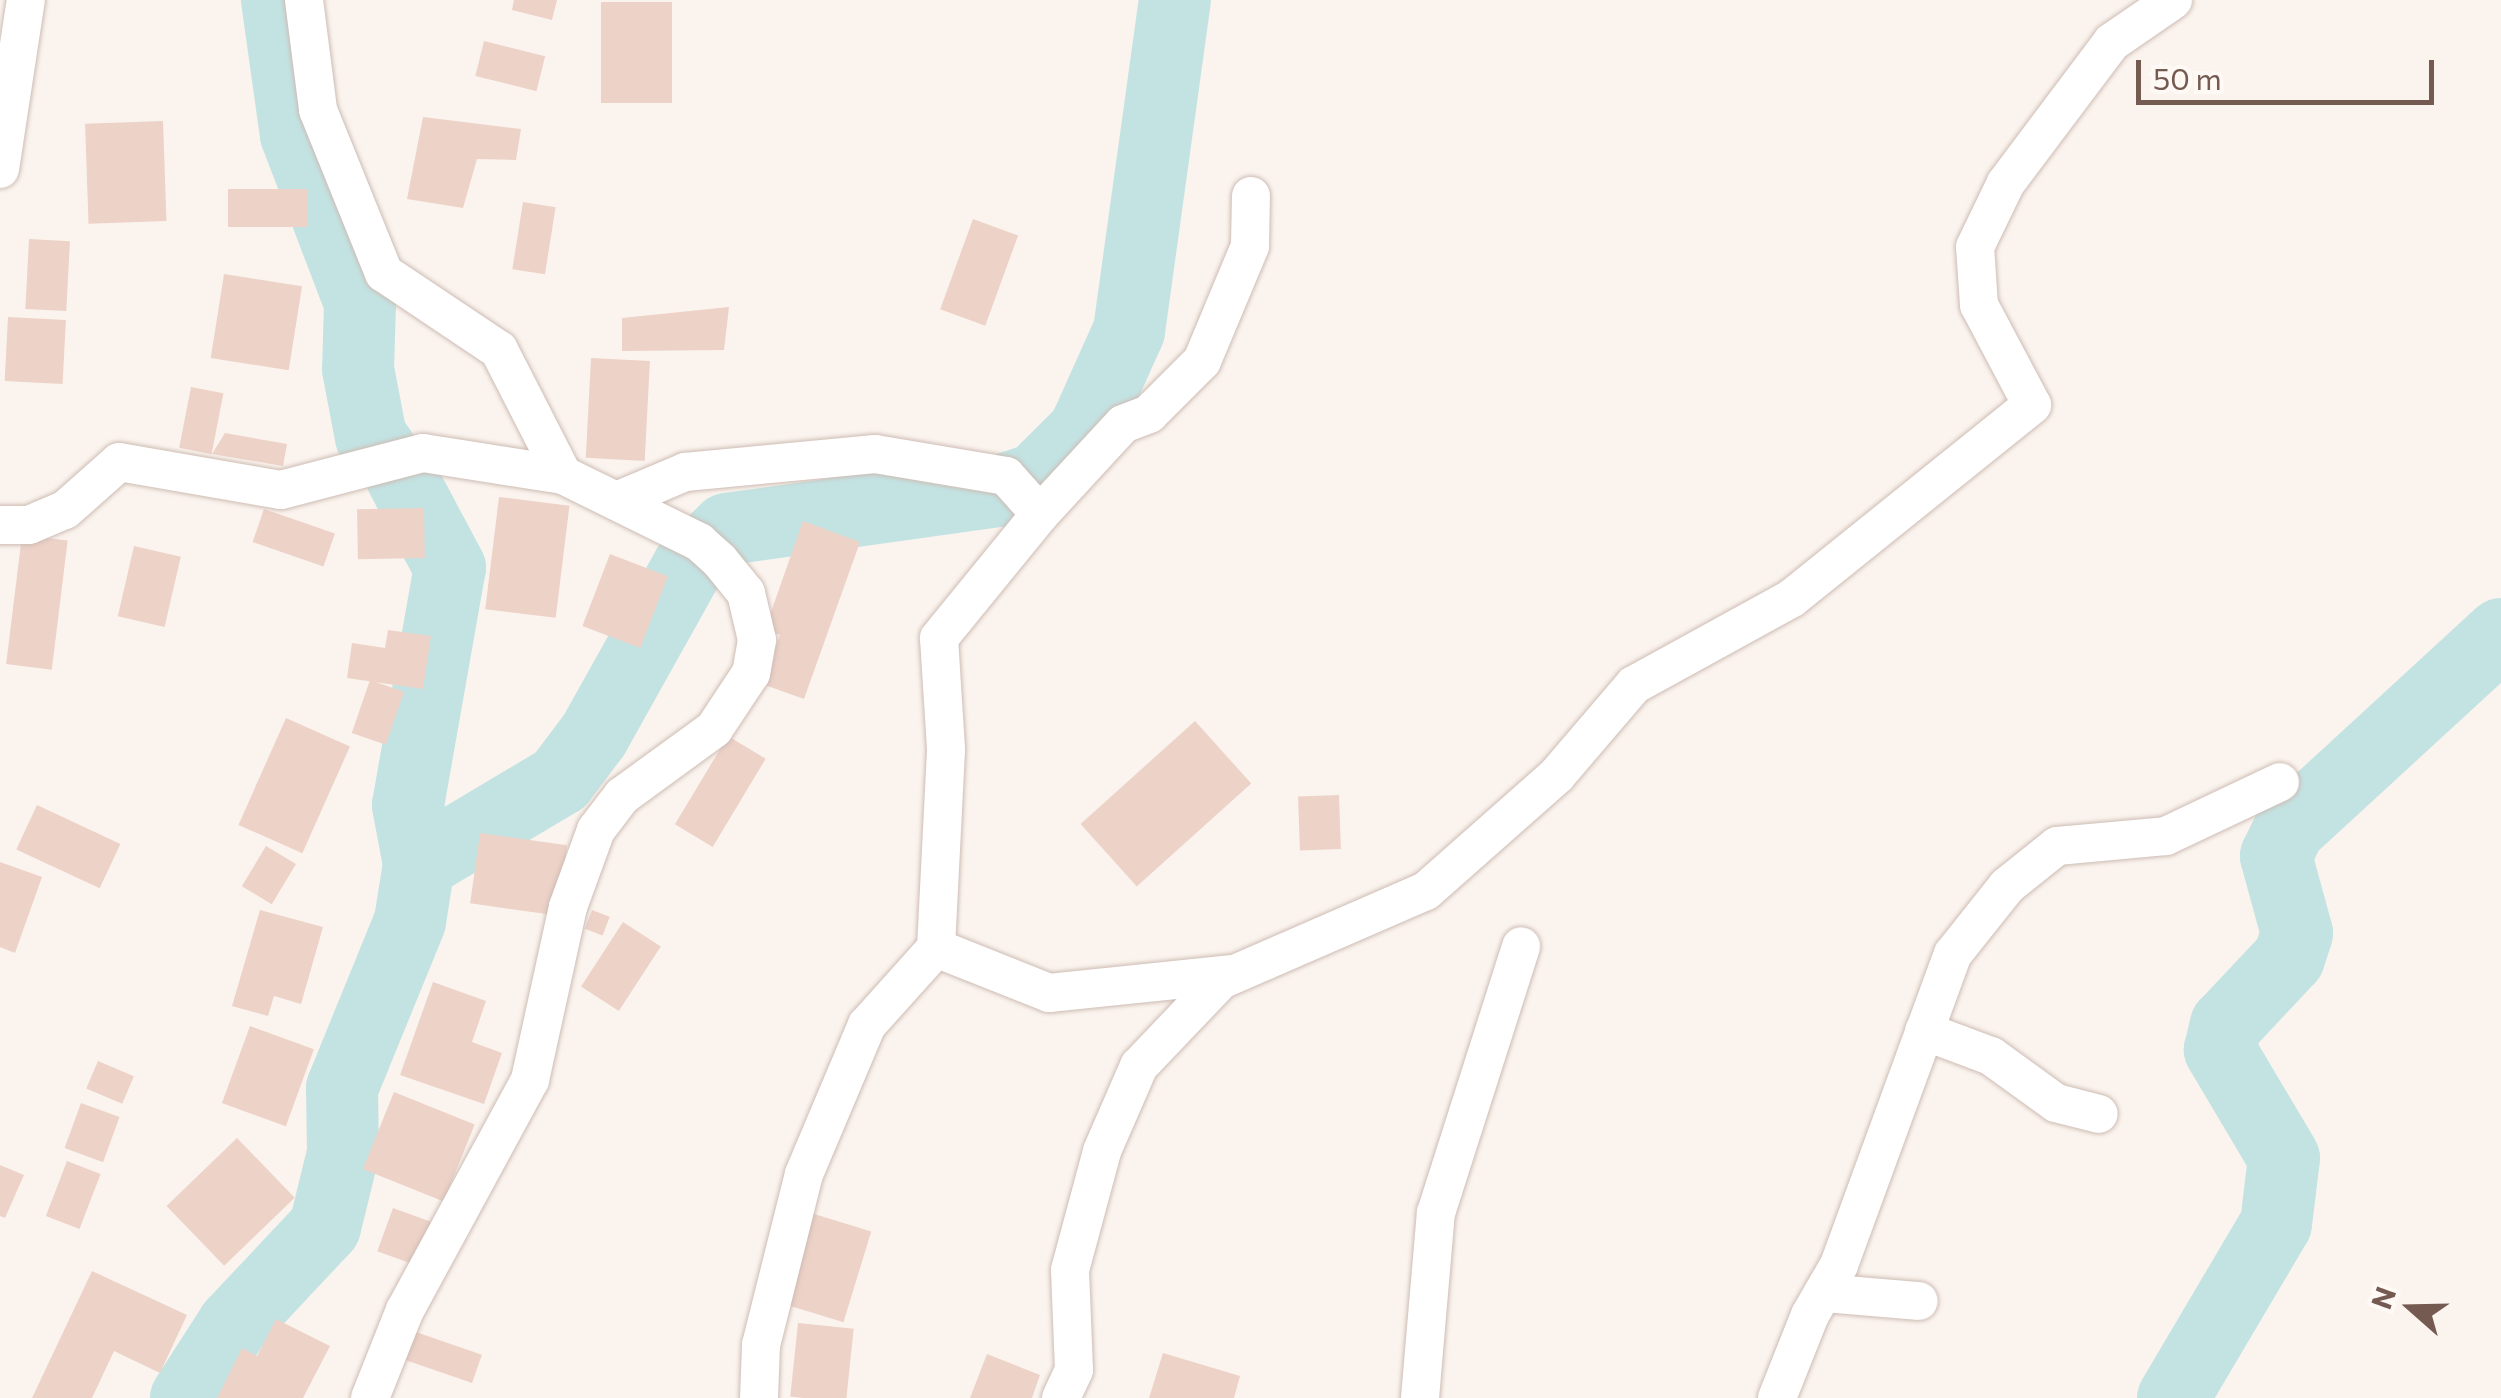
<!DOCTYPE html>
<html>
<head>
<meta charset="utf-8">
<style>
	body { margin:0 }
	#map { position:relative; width:2501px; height:1398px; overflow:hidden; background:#fbf4ee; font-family:Commissioner,sans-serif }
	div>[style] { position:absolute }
	.river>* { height:72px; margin:-36px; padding:0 36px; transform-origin:36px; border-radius:36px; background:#c3e3e3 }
	.building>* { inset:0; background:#edd2c8; transform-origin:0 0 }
	.roads { filter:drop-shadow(0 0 2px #cdbcb4) drop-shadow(0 0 2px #cdbcb4) }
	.street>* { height:38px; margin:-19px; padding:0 19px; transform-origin:19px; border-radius:19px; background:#fff }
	span { translate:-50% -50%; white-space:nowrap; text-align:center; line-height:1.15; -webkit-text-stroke:10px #fef9f4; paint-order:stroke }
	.north { position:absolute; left:2361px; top:1258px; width:100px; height:100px; -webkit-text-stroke:8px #fef9f4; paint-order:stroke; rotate:290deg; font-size:28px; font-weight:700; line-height:40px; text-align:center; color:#755a52 }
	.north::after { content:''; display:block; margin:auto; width:35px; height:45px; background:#755a52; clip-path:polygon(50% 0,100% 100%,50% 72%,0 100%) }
	.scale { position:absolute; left:2136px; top:60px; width:298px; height:45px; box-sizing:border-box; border:5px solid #755a52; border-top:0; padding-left:12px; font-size:30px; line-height:35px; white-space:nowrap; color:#755a52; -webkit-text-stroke:8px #fef9f4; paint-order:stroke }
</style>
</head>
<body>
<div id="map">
	<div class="river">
		<i style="left:277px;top:0;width:136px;rotate:82deg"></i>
		<i style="left:296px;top:135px;width:180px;rotate:69.1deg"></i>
		<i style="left:360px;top:303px;width:66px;rotate:91.7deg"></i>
		<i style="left:358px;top:369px;width:69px;rotate:79.2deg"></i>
		<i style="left:371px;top:437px;width:19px;rotate:54deg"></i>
		<i style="left:419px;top:864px;width:164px;rotate:-30.8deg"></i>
		<i style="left:560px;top:780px;width:56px;rotate:-52.9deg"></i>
		<i style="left:594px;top:735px;width:193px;rotate:-60.8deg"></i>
		<i style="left:688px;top:567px;width:54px;rotate:-44.3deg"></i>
		<i style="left:727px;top:529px;width:275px;rotate:-8deg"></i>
		<i style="left:999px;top:491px;width:39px;rotate:-18deg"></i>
		<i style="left:1036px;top:479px;width:68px;rotate:-45deg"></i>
		<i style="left:1084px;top:431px;width:110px;rotate:-65.8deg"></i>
		<i style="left:1129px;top:331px;width:334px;rotate:-82.1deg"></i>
		<i style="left:186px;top:1398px;width:87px;rotate:-57.2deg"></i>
		<i style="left:233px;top:1325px;width:134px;rotate:-46.8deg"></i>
		<i style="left:325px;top:1227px;width:76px;rotate:-76.3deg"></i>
		<i style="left:343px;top:1153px;width:65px;rotate:-90.9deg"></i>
		<i style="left:342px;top:1088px;width:180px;rotate:-67.8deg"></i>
		<i style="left:410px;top:921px;width:58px;rotate:-81deg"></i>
		<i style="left:419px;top:864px;width:60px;rotate:-100.6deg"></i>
		<i style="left:408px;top:805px;width:241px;rotate:-80deg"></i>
		<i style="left:450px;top:568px;width:104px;rotate:-118deg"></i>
		<i style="left:2173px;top:1398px;width:202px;rotate:-59.4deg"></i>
		<i style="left:2276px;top:1224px;width:66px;rotate:-83.1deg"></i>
		<i style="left:2284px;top:1158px;width:126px;rotate:-120.7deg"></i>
		<i style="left:2220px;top:1050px;width:26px;rotate:-77deg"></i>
		<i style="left:2226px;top:1025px;width:92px;rotate:-46.8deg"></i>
		<i style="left:2289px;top:958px;width:26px;rotate:-72deg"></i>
		<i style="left:2297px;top:933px;width:80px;rotate:-105.3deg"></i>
		<i style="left:2276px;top:856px;width:30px;rotate:-64deg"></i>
		<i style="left:2289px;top:829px;width:288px;rotate:-42.6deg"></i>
	</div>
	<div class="building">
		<i style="clip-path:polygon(514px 0,557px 0,552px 20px,512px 10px)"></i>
		<i style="left:601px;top:2px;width:71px;height:101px"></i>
		<i style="left:484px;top:41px;width:63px;height:36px;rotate:14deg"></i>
		<i style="clip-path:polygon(423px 117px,521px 129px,516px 160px,477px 159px,463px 208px,407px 199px)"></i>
		<i style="left:163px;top:121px;width:100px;height:78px;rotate:88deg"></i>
		<i style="left:228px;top:189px;width:80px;height:38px"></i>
		<i style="left:523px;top:202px;width:33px;height:68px;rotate:9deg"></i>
		<i style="left:973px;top:219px;width:48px;height:96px;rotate:20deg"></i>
		<i style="left:29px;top:239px;width:41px;height:70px;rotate:3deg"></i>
		<i style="left:224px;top:274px;width:79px;height:85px;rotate:9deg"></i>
		<i style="clip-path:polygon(729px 307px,724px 350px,622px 351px,622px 318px)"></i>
		<i style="left:8px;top:317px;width:58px;height:64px;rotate:3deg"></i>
		<i style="left:591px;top:358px;width:59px;height:100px;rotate:3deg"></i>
		<i style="left:191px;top:387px;width:33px;height:62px;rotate:11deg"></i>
		<i style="clip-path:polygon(225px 433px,287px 444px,283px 466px,212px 454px)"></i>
		<i style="left:499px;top:497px;width:71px;height:113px;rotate:7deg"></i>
		<i style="left:424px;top:508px;width:50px;height:67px;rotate:89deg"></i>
		<i style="left:264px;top:509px;width:75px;height:35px;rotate:19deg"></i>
		<i style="clip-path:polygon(803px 521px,860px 542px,804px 699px,762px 684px,780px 635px,765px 629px)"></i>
		<i style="left:22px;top:535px;width:46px;height:130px;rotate:7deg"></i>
		<i style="left:134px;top:546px;width:48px;height:72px;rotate:13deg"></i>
		<i style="left:610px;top:554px;width:62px;height:77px;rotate:21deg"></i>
		<i style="clip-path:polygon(388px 630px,431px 636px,423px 689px,347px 678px,352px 643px,385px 648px)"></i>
		<i style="left:370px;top:680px;width:36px;height:56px;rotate:19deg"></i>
		<i style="left:286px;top:718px;width:70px;height:117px;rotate:24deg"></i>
		<i style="left:1195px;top:721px;width:84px;height:154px;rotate:48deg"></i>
		<i style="left:728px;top:736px;width:44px;height:103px;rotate:31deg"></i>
		<i style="left:1339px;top:795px;width:54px;height:41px;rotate:88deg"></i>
		<i style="left:37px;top:805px;width:92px;height:49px;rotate:25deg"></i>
		<i style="left:480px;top:833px;width:88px;height:71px;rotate:8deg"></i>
		<i style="left:266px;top:846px;width:35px;height:47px;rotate:31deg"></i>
		<i style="clip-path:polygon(0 862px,42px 877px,15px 953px,0 947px)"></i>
		<i style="clip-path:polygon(260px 910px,323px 927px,301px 1004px,274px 996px,268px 1016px,232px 1006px)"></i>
		<i style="left:592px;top:910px;width:19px;height:20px;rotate:21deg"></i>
		<i style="left:623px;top:922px;width:45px;height:77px;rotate:33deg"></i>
		<i style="clip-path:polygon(433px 982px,486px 1001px,472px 1042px,502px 1053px,484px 1104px,400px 1075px)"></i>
		<i style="left:250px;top:1026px;width:68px;height:82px;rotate:20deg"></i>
		<i style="left:98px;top:1061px;width:39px;height:30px;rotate:23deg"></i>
		<i style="left:394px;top:1092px;width:87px;height:83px;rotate:22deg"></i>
		<i style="left:81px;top:1103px;width:41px;height:48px;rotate:20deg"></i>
		<i style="left:237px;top:1138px;width:83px;height:98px;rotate:46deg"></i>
		<i style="left:67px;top:1161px;width:36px;height:59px;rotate:21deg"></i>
		<i style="clip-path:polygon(0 1165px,24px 1175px,5px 1218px,0 1216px)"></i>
		<i style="left:393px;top:1208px;width:47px;height:46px;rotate:20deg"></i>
		<i style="left:811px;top:1213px;width:63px;height:95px;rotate:17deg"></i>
		<i style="clip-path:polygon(92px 1271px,187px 1315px,160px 1373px,114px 1351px,92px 1398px,32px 1398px)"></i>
		<i style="clip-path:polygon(276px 1319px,330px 1346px,303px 1398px,217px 1398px,242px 1348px,257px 1356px)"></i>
		<i style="left:798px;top:1323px;width:56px;height:74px;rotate:6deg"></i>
		<i style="left:410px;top:1330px;width:76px;height:30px;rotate:19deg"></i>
		<i style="clip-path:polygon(1163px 1353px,1240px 1376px,1234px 1398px,1149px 1398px)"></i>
		<i style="clip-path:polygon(987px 1354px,1040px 1375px,1032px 1398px,970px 1398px)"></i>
	</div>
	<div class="roads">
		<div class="street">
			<i style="left:304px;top:0;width:111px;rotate:82.7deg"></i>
			<i style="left:318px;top:110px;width:176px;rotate:68deg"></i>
			<i style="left:384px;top:273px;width:138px;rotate:33.8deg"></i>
			<i style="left:499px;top:350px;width:140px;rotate:62.9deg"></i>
			<i style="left:563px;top:475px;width:152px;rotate:26.2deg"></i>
			<i style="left:699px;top:542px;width:28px;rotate:42deg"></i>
			<i style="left:720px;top:561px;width:41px;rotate:50.9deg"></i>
			<i style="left:746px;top:593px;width:48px;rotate:76.8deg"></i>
			<i style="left:757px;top:640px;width:34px;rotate:100deg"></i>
			<i style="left:751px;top:673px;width:67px;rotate:123.5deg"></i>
			<i style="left:714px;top:729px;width:114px;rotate:143.9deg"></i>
			<i style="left:622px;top:796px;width:43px;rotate:127.4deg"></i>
			<i style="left:596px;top:830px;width:82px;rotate:110deg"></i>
			<i style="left:568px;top:907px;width:177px;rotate:102.4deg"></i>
			<i style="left:530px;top:1080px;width:262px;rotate:118.5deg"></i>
			<i style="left:405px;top:1310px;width:95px;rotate:111.7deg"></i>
			<i style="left:0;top:169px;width:171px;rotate:-81.3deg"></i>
			<i style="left:619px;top:500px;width:72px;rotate:-23deg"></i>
			<i style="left:685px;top:472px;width:191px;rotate:-5.4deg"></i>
			<i style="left:875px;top:454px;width:133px;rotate:9.5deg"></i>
			<i style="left:1006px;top:476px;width:51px;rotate:48.2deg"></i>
			<i style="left:1040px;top:514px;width:122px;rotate:-47.3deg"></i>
			<i style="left:1123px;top:424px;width:28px;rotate:-21deg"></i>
			<i style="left:1149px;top:414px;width:75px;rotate:-45deg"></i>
			<i style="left:1202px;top:361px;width:125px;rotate:-67.3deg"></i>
			<i style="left:1250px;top:246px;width:50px;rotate:-88.9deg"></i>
			<i style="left:0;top:525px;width:29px"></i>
			<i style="left:29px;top:525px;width:39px;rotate:-23deg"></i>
			<i style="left:65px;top:510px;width:72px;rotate:-41.6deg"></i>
			<i style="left:119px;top:462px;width:164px;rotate:9.8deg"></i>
			<i style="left:281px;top:490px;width:147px;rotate:-14.6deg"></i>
			<i style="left:423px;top:453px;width:142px;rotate:8.9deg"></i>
			<i style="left:936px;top:948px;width:122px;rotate:21.7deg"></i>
			<i style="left:1049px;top:993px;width:185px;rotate:-5.9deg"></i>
			<i style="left:1924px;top:1031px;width:72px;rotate:20.5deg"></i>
			<i style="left:1991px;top:1056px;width:80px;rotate:35.9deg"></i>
			<i style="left:2056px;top:1103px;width:44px;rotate:14.3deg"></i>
			<i style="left:1823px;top:1293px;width:96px;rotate:4.8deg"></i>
			<i style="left:759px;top:1398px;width:53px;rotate:-87.8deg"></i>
			<i style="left:761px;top:1345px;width:176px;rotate:-75.9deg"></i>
			<i style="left:804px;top:1174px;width:162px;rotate:-67.1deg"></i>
			<i style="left:867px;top:1025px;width:103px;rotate:-48.1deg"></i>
			<i style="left:936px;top:948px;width:199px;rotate:-87.1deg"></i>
			<i style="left:946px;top:749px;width:111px;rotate:-93.6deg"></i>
			<i style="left:939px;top:638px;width:160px;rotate:-50.8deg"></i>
			<i style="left:1061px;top:1398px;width:31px;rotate:-65deg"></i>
			<i style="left:1074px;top:1370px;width:100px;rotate:-92.3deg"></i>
			<i style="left:1070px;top:1270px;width:123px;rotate:-74.9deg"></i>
			<i style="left:1102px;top:1151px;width:93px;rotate:-66.5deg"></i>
			<i style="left:1139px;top:1066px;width:119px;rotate:-46.4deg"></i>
			<i style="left:1221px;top:980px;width:223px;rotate:-23.5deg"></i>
			<i style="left:1426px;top:891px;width:175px;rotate:-41.5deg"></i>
			<i style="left:1557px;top:775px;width:118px;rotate:-49.5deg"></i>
			<i style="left:1634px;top:685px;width:180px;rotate:-28.8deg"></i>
			<i style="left:1792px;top:598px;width:308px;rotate:-38.8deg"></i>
			<i style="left:2032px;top:405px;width:113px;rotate:-117.9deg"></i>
			<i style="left:1979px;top:305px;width:58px;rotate:-93.9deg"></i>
			<i style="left:1975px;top:247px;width:71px;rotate:-64.2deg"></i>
			<i style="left:2006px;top:183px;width:176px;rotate:-53.1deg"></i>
			<i style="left:2112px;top:42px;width:74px;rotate:-34.5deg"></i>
			<i style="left:1420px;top:1398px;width:186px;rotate:-85.1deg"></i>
			<i style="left:1436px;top:1213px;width:280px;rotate:-72.3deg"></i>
			<i style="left:1777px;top:1398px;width:89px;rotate:-68.3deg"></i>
			<i style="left:1810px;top:1315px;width:58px;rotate:-59.9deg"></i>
			<i style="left:1839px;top:1265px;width:331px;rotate:-69.9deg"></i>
			<i style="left:1953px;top:954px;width:87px;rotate:-51.5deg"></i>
			<i style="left:2007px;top:886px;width:64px;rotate:-38.7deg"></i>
			<i style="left:2057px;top:846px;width:109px;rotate:-5.2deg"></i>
			<i style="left:2166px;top:836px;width:126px;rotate:-25.3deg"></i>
		</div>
	</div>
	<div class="north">N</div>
	<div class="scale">50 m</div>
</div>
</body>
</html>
